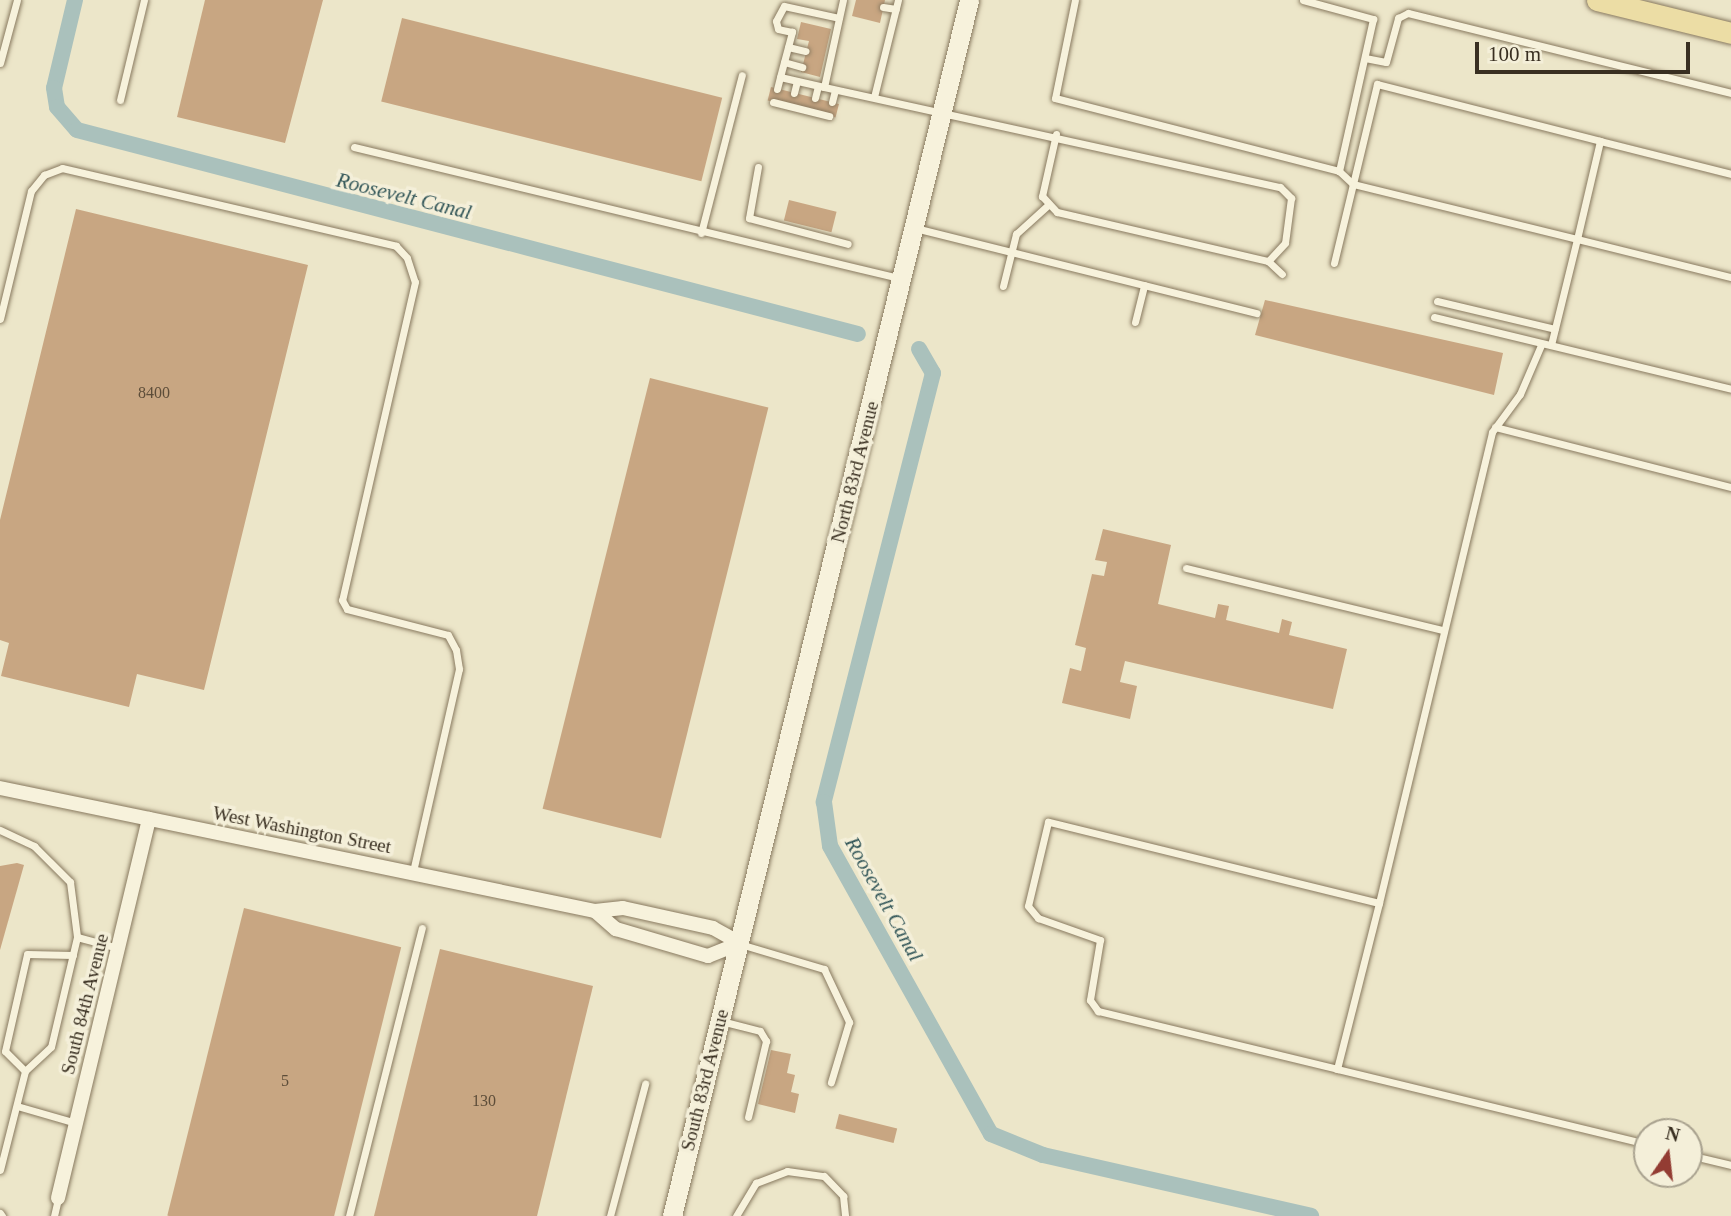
<!DOCTYPE html>
<html>
<head>
<meta charset="utf-8">
<style>
	body { margin:0 }
	#map { position:relative; width:1731px; height:1216px; overflow:hidden; background:#ece6c9; font-family:Georgia,serif }
	div>[style] { position:absolute }
	.canal>* { height:16px; margin:-8px; padding:0 8px; transform-origin:8px; border-radius:8px; background:#aac1bc }
	.building>* { inset:0; background:#c8a682; transform-origin:0 0 }
	.roads { filter:drop-shadow(0 0 2px #88795f) drop-shadow(0 0 2px #88795f) }
	.lane>* { height:7px; margin:-3.5px; padding:0 3.5px; transform-origin:3.5px; border-radius:3.5px; background:#f7f2dc }
	.street>* { height:14px; margin:-7px; padding:0 7px; transform-origin:7px; border-radius:7px; background:#f7f2dc }
	.secondary>* { height:19px; margin:-9.5px; padding:0 9.5px; transform-origin:9.5px; border-radius:9.5px; background:#f7f2dc }
	.primary>* { height:21px; margin:-10.5px; padding:0 10.5px; transform-origin:10.5px; border-radius:10.5px; background:#ecdda5 }
	span { translate:-50% -50%; white-space:nowrap; text-align:center; line-height:1.15; -webkit-text-stroke:7px #f4efd9; paint-order:stroke }
	.number-label { font-size:16px; color:#5d4d39 }
	.number-label span { -webkit-text-stroke-width:0 }
	.street-label { font-size:19px; color:#392f21 }
	.water-label { font-size:21px; color:#325658; font-style:italic }
	.north { position:absolute; left:1633px; top:1118px; width:70px; height:70px; box-sizing:border-box; background:#f4efd9; border:2px solid #a9a28f; border-radius:50%; rotate:14deg; font-size:19px; font-weight:700; line-height:28px; text-align:center; color:#392f21 }
	.north::after { content:''; display:block; margin:auto; width:24px; height:32px; background:#933c33; clip-path:polygon(50% 0,100% 100%,50% 72%,0 100%) }
	.scale { position:absolute; left:1475px; top:42px; width:215px; height:32px; box-sizing:border-box; border:4px solid #392f21; border-top:0; padding-left:9px; font-size:21px; line-height:24px; white-space:nowrap; color:#392f21; -webkit-text-stroke:5px #f4efd9; paint-order:stroke }
</style>
</head>
<body>
<div id="map">
	<div class="canal">
		<i style="left:75px;top:0;width:90px;rotate:103.4deg"></i>
		<i style="left:54px;top:88px;width:19px;rotate:81deg"></i>
		<i style="left:57px;top:107px;width:30px;rotate:49deg"></i>
		<i style="left:77px;top:130px;width:807px;rotate:14.64deg"></i>
		<i style="left:919px;top:349px;width:28px;rotate:60deg"></i>
		<i style="left:933px;top:373px;width:443px;rotate:104.3deg"></i>
		<i style="left:824px;top:802px;width:44px;rotate:82.2deg"></i>
		<i style="left:830px;top:846px;width:330px;rotate:60.8deg"></i>
		<i style="left:991px;top:1134px;width:56px;rotate:22deg"></i>
		<i style="left:1043px;top:1155px;width:275px;rotate:12.8deg"></i>
	</div>
	<div class="building">
		<i style="clip-path:polygon(205px 0,323px 0,285px 143px,177px 117px)"></i>
		<i style="clip-path:polygon(856px 0,885px 0,880px 23px,852px 16px)"></i>
		<i style="left:402px;top:18px;width:330px;height:86px;rotate:14deg"></i>
		<i style="clip-path:polygon(801px 22px,831px 29px,820px 77px,801px 72px,809px 41px,797px 39px)"></i>
		<i style="left:771px;top:87px;width:70px;height:14px;rotate:14deg"></i>
		<i style="left:789px;top:200px;width:49px;height:21px;rotate:14deg"></i>
		<i style="clip-path:polygon(76px 209px,308px 265px,204px 690px,137px 674px,129px 707px,1px 676px,9px 643px,0 640px,0 520px)"></i>
		<i style="clip-path:polygon(1265px 300px,1503px 353px,1494px 395px,1255px 335px)"></i>
		<i style="left:650px;top:378px;width:122px;height:444px;rotate:14deg"></i>
		<i style="clip-path:polygon(1103px 529px,1171px 545px,1158px 604px,1215px 618px,1218px 604px,1229px 606px,1226px 620px,1279px 633px,1282px 619px,1292px 622px,1289px 635px,1347px 649px,1333px 709px,1125px 661px,1120px 682px,1137px 686px,1130px 719px,1062px 703px,1070px 668px,1081px 671px,1086px 648px,1075px 645px,1092px 574px,1104px 576px,1107px 562px,1095px 560px)"></i>
		<i style="clip-path:polygon(17px 863px,24px 865px,0 950px,0 866px)"></i>
		<i style="left:244px;top:908px;width:162px;height:317px;rotate:14deg"></i>
		<i style="clip-path:polygon(440px 949px,593px 986px,537px 1216px,374px 1216px)"></i>
		<i style="clip-path:polygon(771px 1050px,791px 1054px,787px 1073px,795px 1075px,791px 1092px,799px 1094px,795px 1113px,758px 1104px)"></i>
		<i style="left:839px;top:1114px;width:60px;height:15px;rotate:14deg"></i>
	</div>
	<div class="roads">
		<div class="lane">
			<i style="left:843px;top:0;width:89px;rotate:102.3deg"></i>
			<i style="left:824px;top:87px;width:467px;rotate:12.4deg"></i>
			<i style="left:1280px;top:187px;width:16px;rotate:45deg"></i>
			<i style="left:1291px;top:198px;width:45px;rotate:97.6deg"></i>
			<i style="left:1285px;top:243px;width:25px;rotate:133deg"></i>
			<i style="left:1268px;top:261px;width:19px;rotate:43deg"></i>
			<i style="left:1075px;top:0;width:100px;rotate:101.5deg"></i>
			<i style="left:1055px;top:98px;width:293px;rotate:14.4deg"></i>
			<i style="left:1339px;top:171px;width:19px;rotate:43deg"></i>
			<i style="left:1303px;top:0;width:73px;rotate:15.2deg"></i>
			<i style="left:1373px;top:19px;width:156px;rotate:102.6deg"></i>
			<i style="left:883px;top:7px;width:13px;rotate:9deg"></i>
			<i style="left:788px;top:47px;width:18px;rotate:13deg"></i>
			<i style="left:1365px;top:58px;width:21px;rotate:11deg"></i>
			<i style="left:1386px;top:62px;width:46px;rotate:-74.7deg"></i>
			<i style="left:1398px;top:18px;width:11px;rotate:-27deg"></i>
			<i style="left:1408px;top:13px;width:333px;rotate:13.9deg"></i>
			<i style="left:784px;top:62px;width:19px;rotate:16deg"></i>
			<i style="left:0;top:63px;width:65px;rotate:-74.9deg"></i>
			<i style="left:824px;top:87px;width:45px;rotate:-167.2deg"></i>
			<i style="left:780px;top:77px;width:47px;rotate:-75.1deg"></i>
			<i style="left:792px;top:32px;width:14px;rotate:-168deg"></i>
			<i style="left:778px;top:29px;width:8px;rotate:-104deg"></i>
			<i style="left:776px;top:21px;width:17px;rotate:-62deg"></i>
			<i style="left:784px;top:6px;width:56px;rotate:12.3deg"></i>
			<i style="left:777px;top:89px;width:12px;rotate:-76deg"></i>
			<i style="left:794px;top:93px;width:12px;rotate:-76deg"></i>
			<i style="left:874px;top:97px;width:100px;rotate:-76.1deg"></i>
			<i style="left:815px;top:98px;width:12px;rotate:-76deg"></i>
			<i style="left:120px;top:100px;width:103px;rotate:-76.5deg"></i>
			<i style="left:773px;top:102px;width:58px;rotate:14deg"></i>
			<i style="left:832px;top:102px;width:12px;rotate:-76deg"></i>
			<i style="left:1056px;top:134px;width:64px;rotate:102.7deg"></i>
			<i style="left:1042px;top:196px;width:22px;rotate:47deg"></i>
			<i style="left:1057px;top:212px;width:217px;rotate:13.1deg"></i>
			<i style="left:1600px;top:141px;width:135px;rotate:14.1deg"></i>
			<i style="left:354px;top:147px;width:561px;rotate:13.52deg"></i>
			<i style="left:758px;top:167px;width:52px;rotate:100deg"></i>
			<i style="left:749px;top:218px;width:102px;rotate:14.7deg"></i>
			<i style="left:1353px;top:184px;width:103px;rotate:-76.5deg"></i>
			<i style="left:1377px;top:84px;width:230px;rotate:14.3deg"></i>
			<i style="left:1600px;top:141px;width:101px;rotate:103.2deg"></i>
			<i style="left:1577px;top:239px;width:159px;rotate:13.9deg"></i>
			<i style="left:915px;top:228px;width:352px;rotate:14deg"></i>
			<i style="left:701px;top:233px;width:163px;rotate:-75.5deg"></i>
			<i style="left:1334px;top:263px;width:81px;rotate:-76.5deg"></i>
			<i style="left:1353px;top:184px;width:231px;rotate:13.8deg"></i>
			<i style="left:1577px;top:239px;width:109px;rotate:103.8deg"></i>
			<i style="left:1003px;top:286px;width:54px;rotate:-76deg"></i>
			<i style="left:1016px;top:234px;width:43px;rotate:-42.2deg"></i>
			<i style="left:1437px;top:301px;width:121px;rotate:13.3deg"></i>
			<i style="left:1434px;top:317px;width:306px;rotate:13.6deg"></i>
			<i style="left:0;top:319px;width:132px;rotate:-76.4deg"></i>
			<i style="left:31px;top:191px;width:21px;rotate:-51deg"></i>
			<i style="left:44px;top:175px;width:19px;rotate:-21deg"></i>
			<i style="left:62px;top:168px;width:343px;rotate:13.1deg"></i>
			<i style="left:396px;top:246px;width:16px;rotate:47deg"></i>
			<i style="left:407px;top:258px;width:25px;rotate:72deg"></i>
			<i style="left:415px;top:282px;width:326px;rotate:102.9deg"></i>
			<i style="left:342px;top:600px;width:10px;rotate:61deg"></i>
			<i style="left:347px;top:609px;width:104px;rotate:14.4deg"></i>
			<i style="left:448px;top:635px;width:17px;rotate:62deg"></i>
			<i style="left:456px;top:650px;width:19px;rotate:81deg"></i>
			<i style="left:459px;top:669px;width:208px;rotate:102.8deg"></i>
			<i style="left:1135px;top:322px;width:38px;rotate:-76deg"></i>
			<i style="left:1495px;top:427px;width:244px;rotate:14.3deg"></i>
			<i style="left:1186px;top:568px;width:264px;rotate:13.6deg"></i>
			<i style="left:0;top:830px;width:38px;rotate:25deg"></i>
			<i style="left:34px;top:846px;width:51px;rotate:45deg"></i>
			<i style="left:70px;top:882px;width:55px;rotate:82.7deg"></i>
			<i style="left:1379px;top:903px;width:484px;rotate:-76.5deg"></i>
			<i style="left:1492px;top:432px;width:47px;rotate:-53.6deg"></i>
			<i style="left:1520px;top:394px;width:53px;rotate:-66.8deg"></i>
			<i style="left:740px;top:944px;width:88px;rotate:16.6deg"></i>
			<i style="left:824px;top:969px;width:59px;rotate:64.7deg"></i>
			<i style="left:849px;top:1022px;width:63px;rotate:106.7deg"></i>
			<i style="left:721px;top:1021px;width:40px;rotate:14.4deg"></i>
			<i style="left:760px;top:1031px;width:12px;rotate:59deg"></i>
			<i style="left:766px;top:1041px;width:78px;rotate:103.3deg"></i>
			<i style="left:1337px;top:1069px;width:171px;rotate:-75.8deg"></i>
			<i style="left:1379px;top:903px;width:341px;rotate:-166.2deg"></i>
			<i style="left:1048px;top:822px;width:86px;rotate:103.4deg"></i>
			<i style="left:1028px;top:906px;width:16px;rotate:50deg"></i>
			<i style="left:1038px;top:918px;width:66px;rotate:19.5deg"></i>
			<i style="left:1100px;top:940px;width:61px;rotate:99.5deg"></i>
			<i style="left:1090px;top:1000px;width:14px;rotate:54deg"></i>
			<i style="left:1098px;top:1011px;width:246px;rotate:13.6deg"></i>
			<i style="left:1337px;top:1069px;width:319px;rotate:13.6deg"></i>
			<i style="left:25px;top:1071px;width:28px;rotate:-135deg"></i>
			<i style="left:5px;top:1051px;width:99px;rotate:-77.2deg"></i>
			<i style="left:27px;top:954px;width:46px;rotate:1.2deg"></i>
			<i style="left:17px;top:1106px;width:61px;rotate:16.1deg"></i>
			<i style="left:1689px;top:1155px;width:43px;rotate:13.4deg"></i>
			<i style="left:0;top:1170px;width:102px;rotate:-75.8deg"></i>
			<i style="left:25px;top:1071px;width:35px;rotate:-43deg"></i>
			<i style="left:51px;top:1047px;width:113px;rotate:-76.7deg"></i>
			<i style="left:77px;top:937px;width:42px;rotate:15deg"></i>
			<i style="left:0;top:1213px;width:4px;rotate:56deg"></i>
			<i style="left:54px;top:1216px;width:18px;rotate:-77deg"></i>
			<i style="left:349px;top:1216px;width:297px;rotate:-75.8deg"></i>
			<i style="left:610px;top:1216px;width:137px;rotate:-75.1deg"></i>
			<i style="left:736px;top:1216px;width:39px;rotate:-59deg"></i>
			<i style="left:756px;top:1183px;width:33px;rotate:-21deg"></i>
			<i style="left:787px;top:1171px;width:37px;rotate:8deg"></i>
			<i style="left:824px;top:1176px;width:28px;rotate:46deg"></i>
			<i style="left:843px;top:1196px;width:20px;rotate:84deg"></i>
		</div>
		<div class="street">
			<i style="left:0;top:788px;width:608px;rotate:11.68deg"></i>
			<i style="left:595px;top:911px;width:28px;rotate:-6deg"></i>
			<i style="left:623px;top:908px;width:92px;rotate:12.5deg"></i>
			<i style="left:713px;top:928px;width:31px;rotate:29deg"></i>
			<i style="left:595px;top:911px;width:28px;rotate:41deg"></i>
			<i style="left:616px;top:929px;width:96px;rotate:16.4deg"></i>
			<i style="left:708px;top:956px;width:35px;rotate:-22deg"></i>
			<i style="left:58px;top:1198px;width:390px;rotate:-76.5deg"></i>
		</div>
		<div class="secondary">
			<i style="left:672px;top:1216px;width:1252px;rotate:-76.27deg"></i>
		</div>
		<div class="primary">
			<i style="left:1597px;top:0;width:138px;rotate:13.8deg"></i>
		</div>
	</div>
	<div class="number-label">
		<span style="left:154px;top:393px">8400</span>
		<span style="left:285px;top:1081px">5</span>
		<span style="left:484px;top:1101px">130</span>
	</div>
	<div class="street-label">
		<span style="left:855px;top:472px;rotate:-76deg">North 83rd Avenue</span>
		<span style="left:302px;top:830px;rotate:11deg">West Washington Street</span>
		<span style="left:85px;top:1004px;rotate:-76deg">South 84th Avenue</span>
		<span style="left:705px;top:1080px;rotate:-76deg">South 83rd Avenue</span>
	</div>
	<div class="water-label">
		<span style="left:404px;top:196px;rotate:14deg">Roosevelt Canal</span>
		<span style="left:884px;top:899px;rotate:61deg">Roosevelt Canal</span>
	</div>
	<div class="north">N</div>
	<div class="scale">100 m</div>
</div>
</body>
</html>
